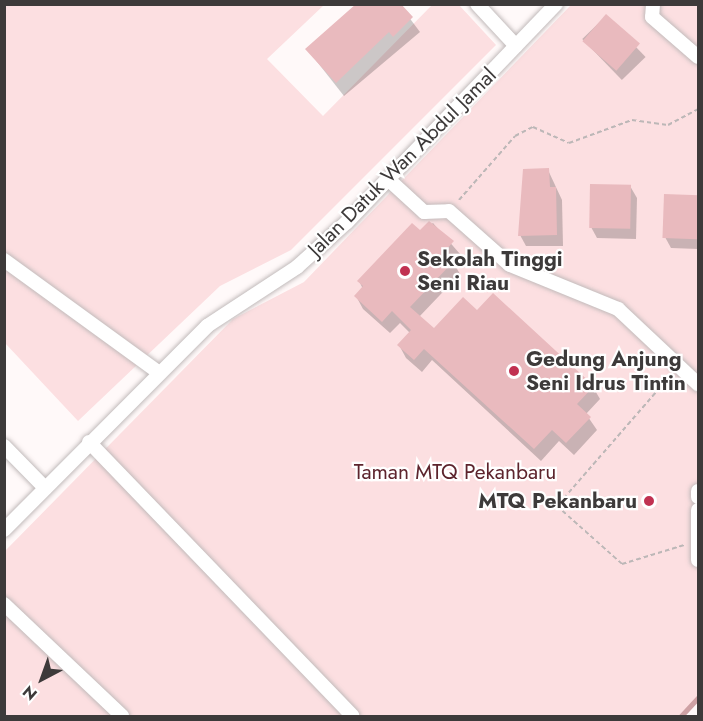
<!DOCTYPE html>
<html>
<head>
<meta charset="utf-8">
<style>
	body { margin:0 }
	#map { position:relative; width:703px; height:721px; overflow:hidden; background:#fff9f9; font-family:Jost,sans-serif }
	div>[style] { position:absolute }
	.green>* { inset:0; background:#fcdfe1 }
	.shadow>* { inset:0; background:#0003; transform-origin:0 0 }
	.stream>* { height:4.5px; margin:-2.25px; padding:0 2.25px; transform-origin:2.25px; border-radius:2.25px; background:#cea1a4 }
	.building>* { inset:0; background:#e9babe; transform-origin:0 0 }
	.path>* { height:2px; margin-top:-1px; transform-origin:0; background:repeating-linear-gradient(90deg,#bcb7b7 0 4.5px,transparent 0 7.5px) }
	.roads { filter:drop-shadow(0 0 2px #c2bbbb) drop-shadow(0 0 2px #c2bbbb) }
	.minor>* { height:14px; margin:-7px; padding:0 7px; transform-origin:7px; border-radius:7px; background:#fff }
	.dots>* { width:16px; height:16px; translate:-50% -50%; box-sizing:border-box; border:3px solid #fff; border-radius:50% }
	span { translate:-50% -50%; white-space:nowrap; text-align:center; line-height:1.15; -webkit-text-stroke:4.5px #fff; paint-order:stroke }
	.street-label { font-size:21px; color:#3d3a3a }
	.poi-label { font-size:21px; color:#3d3a3a; font-weight:700 }
	.left { translate:0 -50%; text-align:left }
	.right { translate:-100% -50%; text-align:right }
	.park-label { font-size:21px; color:#5d242d }
	.frame { position:absolute; inset:0; border:6px solid #3d3a3a; pointer-events:none }
	.north { position:absolute; left:12px; top:649px; width:60px; height:60px; -webkit-text-stroke:4px #fff; paint-order:stroke; rotate:221deg; font-size:16px; font-weight:700; line-height:24px; text-align:center; color:#3d3a3a }
	.north::after { content:''; display:block; margin:auto; width:21px; height:27px; background:#3d3a3a; clip-path:polygon(50% 0,100% 100%,50% 72%,0 100%) }
</style>
</head>
<body>
<div id="map">
	<div class="green">
		<i style="clip-path:polygon(5px 5px,324px 5px,267px 59px,323px 116px,432px 5px,459px 5px,496px 45px,291px 250px,220px 286px,78px 421px,5px 343px)"></i>
		<i style="clip-path:polygon(571px 5px,698px 5px,698px 698px,681px 716px,5px 716px,5px 551px,233px 319px,304px 282px)"></i>
	</div>
	<div class="shadow">
		<i style="clip-path:polygon(399px 4px,420px 32px,344px 96px,307px 49px)"></i>
		<i style="left:606px;top:16px;width:57px;height:33px;rotate:46deg"></i>
		<i style="clip-path:polygon(548px 170px,562px 200px,563px 246px,526px 246px,520px 235px)"></i>
		<i style="clip-path:polygon(630px 186px,637px 198px,636px 239px,597px 238px,591px 227px)"></i>
		<i style="clip-path:polygon(698px 196px,698px 249px,671px 248px,665px 237px)"></i>
		<i style="clip-path:polygon(433px 223px,460px 254px,453px 262px,460px 274px,419px 317px,434px 330px,477px 312px,593px 387px,600px 399px,586px 414px,597px 430px,574px 455px,559px 441px,541px 461px,432px 360px,422px 372px,406px 358px,399px 345px,410px 333px,400px 323px,390px 333px,363px 309px,356px 296px,363px 289px,359px 281px)"></i>
	</div>
	<div class="stream">
		<i style="left:681px;top:716px;width:25px;rotate:-47deg"></i>
	</div>
	<div class="building">
		<i style="clip-path:polygon(356px 4px,401px 4px,413px 17px,393px 37px,389px 32px,336px 83px,305px 49px)"></i>
		<i style="left:606px;top:14px;width:45px;height:36px;rotate:41deg"></i>
		<i style="clip-path:polygon(549px 168px,550px 187px,556px 187px,557px 235px,518px 236px,523px 169px)"></i>
		<i style="left:590px;top:184px;width:41px;height:44px;rotate:1deg"></i>
		<i style="left:664px;top:194px;width:35px;height:44px;rotate:2deg"></i>
		<i style="clip-path:polygon(429px 221px,454px 241px,444px 252px,454px 261px,410px 307px,434px 328px,463px 297px,477px 310px,493px 293px,594px 386px,577px 404px,591px 417px,566px 443px,552px 430px,534px 449px,424px 349px,414px 360px,397px 345px,411px 330px,392px 311px,382px 322px,354px 296px,363px 286px,357px 281px,412px 223px,420px 230px)"></i>
	</div>
	<div class="path">
		<i style="left:459px;top:200px;width:85px;rotate:-48.8deg"></i>
		<i style="left:515px;top:136px;width:20px;rotate:-27deg"></i>
		<i style="left:533px;top:127px;width:39px;rotate:24deg"></i>
		<i style="left:569px;top:143px;width:67px;rotate:-20.1deg"></i>
		<i style="left:632px;top:120px;width:36px;rotate:8deg"></i>
		<i style="left:668px;top:125px;width:34px;rotate:-28deg"></i>
		<i style="left:670px;top:376px;width:172px;rotate:131deg"></i>
		<i style="left:557px;top:506px;width:87px;rotate:41.7deg"></i>
		<i style="left:622px;top:564px;width:65px;rotate:-17deg"></i>
	</div>
	<div class="roads">
		<div class="minor">
			<i style="left:477px;top:4px;width:57px;rotate:47.1deg"></i>
			<i style="left:653px;top:4px;width:13px;rotate:94deg"></i>
			<i style="left:652px;top:17px;width:61px;rotate:41deg"></i>
			<i style="left:388px;top:179px;width:49px;rotate:42.5deg"></i>
			<i style="left:424px;top:212px;width:25px;rotate:-2deg"></i>
			<i style="left:449px;top:211px;width:81px;rotate:41.5deg"></i>
			<i style="left:510px;top:265px;width:117px;rotate:22.2deg"></i>
			<i style="left:618px;top:309px;width:110px;rotate:43.2deg"></i>
			<i style="left:4px;top:260px;width:190px;rotate:36deg"></i>
			<i style="left:89px;top:442px;width:380px;rotate:46.1deg"></i>
			<i style="left:4px;top:446px;width:59px;rotate:45.7deg"></i>
			<i style="left:698px;top:491px;width:6px;rotate:90deg"></i>
			<i style="left:698px;top:510px;width:50px;rotate:90deg"></i>
			<i style="left:4px;top:530px;width:288px;rotate:-45.1deg"></i>
			<i style="left:207px;top:326px;width:108px;rotate:-33.2deg"></i>
			<i style="left:297px;top:267px;width:67px;rotate:-42deg"></i>
			<i style="left:347px;top:222px;width:302px;rotate:-46.2deg"></i>
			<i style="left:4px;top:604px;width:163px;rotate:43.5deg"></i>
		</div>
	</div>
	<div class="dots">
		<i style="left:405px;top:271px;background:#c13151"></i>
		<i style="left:514px;top:371px;background:#c13151"></i>
		<i style="left:649px;top:501px;background:#c13151"></i>
	</div>
	<div class="street-label">
		<span style="left:402px;top:162px;rotate:-45deg">Jalan Datuk Wan Abdul Jamal</span>
	</div>
	<div class="poi-label">
		<span class="left" style="left:417px;top:271px">Sekolah Tinggi<br>Seni Riau</span>
		<span class="left" style="left:526px;top:371px">Gedung Anjung<br>Seni Idrus Tintin</span>
		<span class="right" style="left:637px;top:501px">MTQ Pekanbaru</span>
	</div>
	<div class="park-label">
		<span style="left:455px;top:472px">Taman MTQ Pekanbaru</span>
	</div>
	<div class="frame"></div>
	<div class="north">N</div>
</div>
</body>
</html>
